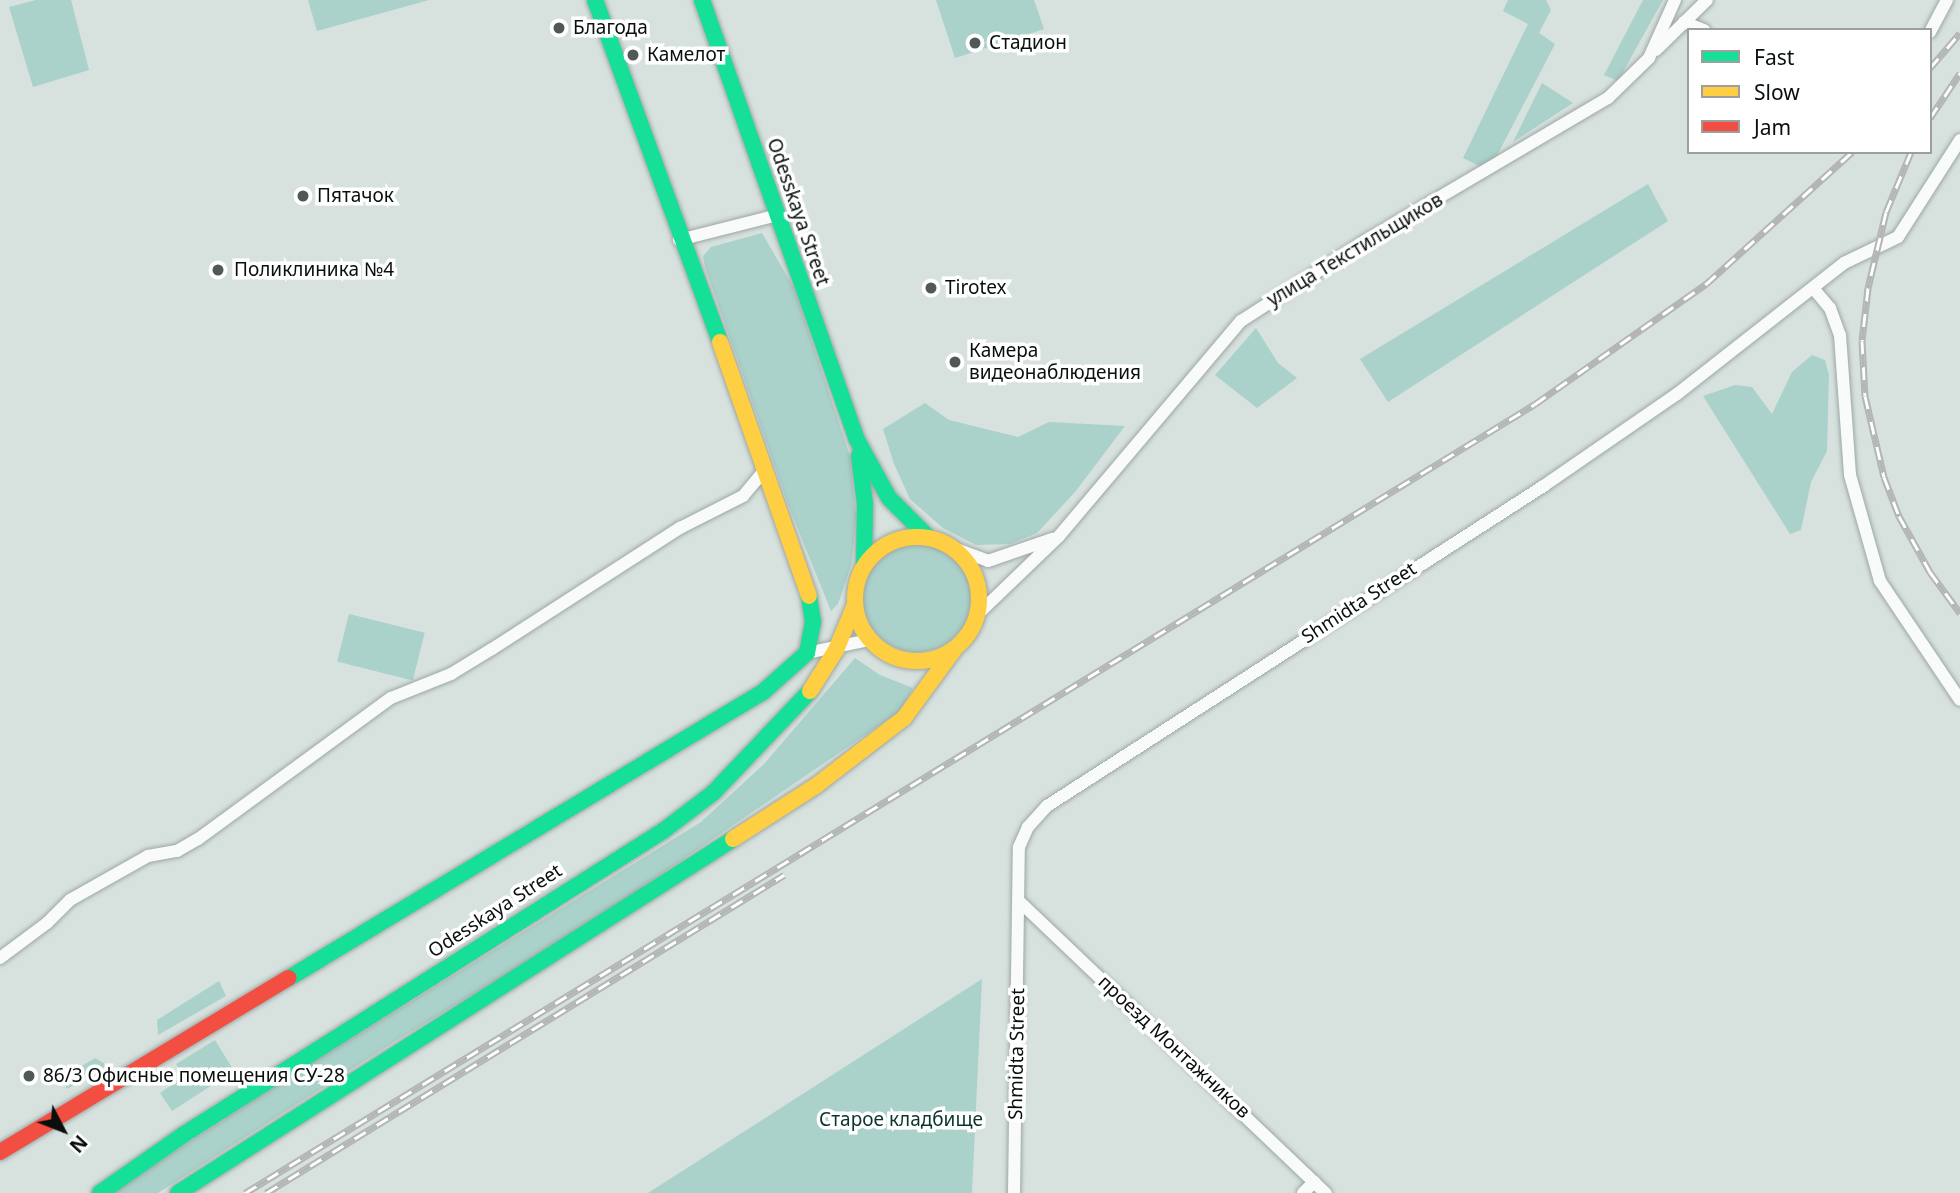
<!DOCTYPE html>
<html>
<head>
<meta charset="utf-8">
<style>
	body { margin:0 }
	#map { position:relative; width:1960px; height:1193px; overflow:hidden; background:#d7e2df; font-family:"Noto Sans",sans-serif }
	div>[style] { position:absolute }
	.green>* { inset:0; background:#aad1ca; transform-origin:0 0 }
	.round { border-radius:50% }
	.roads { filter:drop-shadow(0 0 2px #9ea7a5) drop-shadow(0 0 2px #9ea7a5) }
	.street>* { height:12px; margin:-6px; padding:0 6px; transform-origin:6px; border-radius:6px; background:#f9fbfa }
	.fast>* { height:16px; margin:-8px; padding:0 8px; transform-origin:8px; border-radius:8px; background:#16e098 }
	.slow>* { height:16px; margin:-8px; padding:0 8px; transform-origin:8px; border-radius:8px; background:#ffcf43 }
	.slow>.ring { margin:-8px; padding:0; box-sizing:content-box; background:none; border:16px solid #ffcf43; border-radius:50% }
	.jam>* { height:16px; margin:-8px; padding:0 8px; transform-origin:8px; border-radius:8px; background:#f24e42 }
	.rail>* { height:7px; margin-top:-3.5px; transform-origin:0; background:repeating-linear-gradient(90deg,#fff 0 13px,#b3b6b5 0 26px); box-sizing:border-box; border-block:2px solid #b3b6b5 }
	.dots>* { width:19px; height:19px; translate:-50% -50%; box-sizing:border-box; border:4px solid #fff; border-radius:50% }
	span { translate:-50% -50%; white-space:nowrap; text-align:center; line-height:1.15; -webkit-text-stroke:7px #fff; paint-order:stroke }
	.poi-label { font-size:19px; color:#080f0d }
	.left { translate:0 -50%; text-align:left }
	.street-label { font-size:19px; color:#080f0d }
	.park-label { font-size:19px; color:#0b342e }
	.legend { position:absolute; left:1687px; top:28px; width:245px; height:126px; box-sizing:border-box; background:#fff; border:2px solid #9c9f9e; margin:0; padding:9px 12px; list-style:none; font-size:21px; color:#080f0d }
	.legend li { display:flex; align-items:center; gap:14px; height:35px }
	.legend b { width:35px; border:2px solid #9c9f9e }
	.north { position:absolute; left:28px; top:1095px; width:70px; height:70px; -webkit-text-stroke:5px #fff; paint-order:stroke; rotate:132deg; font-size:19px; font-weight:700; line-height:28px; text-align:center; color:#080f0d }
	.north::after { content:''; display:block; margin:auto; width:24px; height:32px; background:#080f0d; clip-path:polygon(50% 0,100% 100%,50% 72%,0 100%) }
</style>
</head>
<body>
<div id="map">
	<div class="green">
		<i style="clip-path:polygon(36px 0,71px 0,89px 70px,33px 87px,9px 7px)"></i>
		<i style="clip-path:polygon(308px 0,429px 0,317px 31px)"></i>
		<i style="clip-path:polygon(936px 0,1034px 0,1044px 29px,955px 58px)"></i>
		<i style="clip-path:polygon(1508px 0,1546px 0,1551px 10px,1539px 33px,1555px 44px,1489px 171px,1463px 158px,1528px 24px,1503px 11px)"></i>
		<i style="clip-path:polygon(1643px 0,1663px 0,1618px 81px,1604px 75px)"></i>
		<i style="clip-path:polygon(1542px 83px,1573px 103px,1513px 142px)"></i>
		<i style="clip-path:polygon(1648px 184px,1668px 221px,1388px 402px,1360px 359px)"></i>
		<i style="clip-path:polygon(762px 233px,794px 288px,850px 456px,856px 518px,852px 563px,838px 604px,831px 611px,788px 504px,705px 267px,703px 256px,711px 247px)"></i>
		<i style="clip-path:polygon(1256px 328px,1278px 363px,1297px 378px,1257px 408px,1215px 375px)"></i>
		<i style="clip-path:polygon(1812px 355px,1825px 360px,1829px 375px,1827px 451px,1811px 482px,1801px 530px,1790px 534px,1703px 396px,1735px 385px,1752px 387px,1772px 414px,1792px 372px)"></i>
		<i style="clip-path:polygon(925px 403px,949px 420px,1018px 437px,1049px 422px,1125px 426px,1075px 492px,1037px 533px,1010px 544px,976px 545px,943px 528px,910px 499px,894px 464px,883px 429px)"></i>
		<i class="round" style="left:863px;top:544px;width:108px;height:108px"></i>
		<i style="left:349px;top:614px;width:78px;height:49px;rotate:14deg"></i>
		<i style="clip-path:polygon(855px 658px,880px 675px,913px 688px,899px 712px,578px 931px,394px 1042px,158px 1193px,111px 1193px,283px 1081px,701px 822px,764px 764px)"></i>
		<i style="clip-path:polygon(982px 979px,972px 1193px,648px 1193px)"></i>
		<i style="clip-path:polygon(219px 981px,226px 996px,158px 1035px,157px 1020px)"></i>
		<i style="clip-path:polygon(215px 1040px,234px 1071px,172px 1111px,160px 1093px,183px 1077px,176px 1064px)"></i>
		<i style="clip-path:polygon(95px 1058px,107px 1065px,67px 1089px,62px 1078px)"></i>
	</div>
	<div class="roads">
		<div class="street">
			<i style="left:1684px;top:22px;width:22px;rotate:22deg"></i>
			<i style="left:1930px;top:32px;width:36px;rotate:-62deg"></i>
			<i style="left:1656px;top:50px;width:71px;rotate:-44.4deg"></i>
			<i style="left:679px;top:240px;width:102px;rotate:-14.2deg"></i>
			<i style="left:1813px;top:288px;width:26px;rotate:50deg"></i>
			<i style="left:1830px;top:308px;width:29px;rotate:70deg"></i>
			<i style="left:1840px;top:335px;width:140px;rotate:85.9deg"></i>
			<i style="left:1850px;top:475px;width:110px;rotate:74.2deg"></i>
			<i style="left:1880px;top:581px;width:143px;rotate:56.1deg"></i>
			<i style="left:953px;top:548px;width:37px;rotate:20deg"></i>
			<i style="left:988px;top:561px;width:68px;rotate:-19deg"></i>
			<i style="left:978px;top:614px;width:112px;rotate:-43.9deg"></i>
			<i style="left:1059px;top:536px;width:282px;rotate:-49.8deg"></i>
			<i style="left:1241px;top:321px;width:148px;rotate:-32.8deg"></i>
			<i style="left:1365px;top:241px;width:282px;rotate:-30.5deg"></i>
			<i style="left:1608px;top:98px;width:57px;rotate:-44.3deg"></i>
			<i style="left:1649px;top:58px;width:64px;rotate:-65.9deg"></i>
			<i style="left:807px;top:653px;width:63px;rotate:-11.8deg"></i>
			<i style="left:1021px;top:903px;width:421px;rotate:43.6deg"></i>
			<i style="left:0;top:958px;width:59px;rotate:-36.7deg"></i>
			<i style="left:47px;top:923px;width:33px;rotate:-45deg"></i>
			<i style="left:70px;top:900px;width:90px;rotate:-29.4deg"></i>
			<i style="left:148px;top:856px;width:29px;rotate:-10deg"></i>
			<i style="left:177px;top:851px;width:24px;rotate:-30deg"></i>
			<i style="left:198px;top:839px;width:239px;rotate:-36.2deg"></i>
			<i style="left:391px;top:698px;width:65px;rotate:-21.8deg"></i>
			<i style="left:451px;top:674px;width:48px;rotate:-31.4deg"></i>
			<i style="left:492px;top:649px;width:224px;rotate:-32.8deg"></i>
			<i style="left:680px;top:528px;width:71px;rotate:-26.9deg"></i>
			<i style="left:743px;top:496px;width:35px;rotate:-50deg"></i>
			<i style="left:1014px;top:1193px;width:346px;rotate:-89.2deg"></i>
			<i style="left:1019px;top:847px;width:22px;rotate:-66deg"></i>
			<i style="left:1028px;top:827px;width:28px;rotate:-48deg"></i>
			<i style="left:1047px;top:806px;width:592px;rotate:-32.8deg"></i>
			<i style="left:1545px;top:485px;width:160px;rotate:-34.6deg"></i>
			<i style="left:1677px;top:394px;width:212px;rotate:-38.1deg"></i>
			<i style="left:1844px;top:263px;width:60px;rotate:-25.7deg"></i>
			<i style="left:1898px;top:237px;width:115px;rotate:-57.4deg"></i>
			<i style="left:1303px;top:1193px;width:16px;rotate:-45deg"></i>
		</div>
		<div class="fast">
			<i style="left:595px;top:0;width:364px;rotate:69.9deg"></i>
			<i style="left:702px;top:0;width:464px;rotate:70.6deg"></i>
			<i style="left:856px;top:438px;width:68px;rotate:61.2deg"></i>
			<i style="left:889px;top:498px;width:57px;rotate:45deg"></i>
			<i style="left:859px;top:456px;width:48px;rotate:82.9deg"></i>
			<i style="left:865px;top:504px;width:61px;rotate:90.9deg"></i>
			<i style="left:289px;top:978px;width:554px;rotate:-31.11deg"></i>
			<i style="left:763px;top:692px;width:59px;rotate:-41.6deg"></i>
			<i style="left:807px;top:653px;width:32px;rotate:-79deg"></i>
			<i style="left:813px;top:622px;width:26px;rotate:-99deg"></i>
			<i style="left:100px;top:1193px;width:101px;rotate:-34.9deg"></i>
			<i style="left:183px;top:1135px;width:568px;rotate:-32.35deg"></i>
			<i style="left:663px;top:831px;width:63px;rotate:-37.2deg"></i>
			<i style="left:713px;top:793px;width:141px;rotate:-46.4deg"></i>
			<i style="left:178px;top:1193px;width:658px;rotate:-32.53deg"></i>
		</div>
		<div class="slow">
			<i style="left:720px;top:342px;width:269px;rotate:70.7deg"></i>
			<i class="ring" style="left:855px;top:537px;width:108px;height:108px"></i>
			<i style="left:810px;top:691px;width:49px;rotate:-57.6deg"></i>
			<i style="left:836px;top:650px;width:47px;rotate:-67.3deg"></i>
			<i style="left:733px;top:839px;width:100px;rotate:-32.7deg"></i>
			<i style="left:817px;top:785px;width:110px;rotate:-37.6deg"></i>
			<i style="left:904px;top:718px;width:84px;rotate:-53.7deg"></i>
		</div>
		<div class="jam">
			<i style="left:0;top:1152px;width:337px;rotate:-31.1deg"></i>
		</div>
	</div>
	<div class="rail">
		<i style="left:1930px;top:68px;width:46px;rotate:-49.4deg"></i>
		<i style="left:1930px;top:118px;width:54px;rotate:-56.3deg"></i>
		<i style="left:1911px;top:152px;width:65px;rotate:112.6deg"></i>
		<i style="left:1886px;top:212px;width:78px;rotate:103.3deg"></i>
		<i style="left:1868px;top:288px;width:53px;rotate:96.5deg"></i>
		<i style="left:1862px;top:341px;width:55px;rotate:86.9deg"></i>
		<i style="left:1865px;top:396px;width:83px;rotate:76.8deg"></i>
		<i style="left:1884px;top:477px;width:42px;rotate:69deg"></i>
		<i style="left:1899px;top:516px;width:64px;rotate:61deg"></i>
		<i style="left:1930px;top:572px;width:51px;rotate:53.8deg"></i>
		<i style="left:245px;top:1193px;width:1512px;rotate:-31.45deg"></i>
		<i style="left:1535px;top:404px;width:209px;rotate:-35.1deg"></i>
		<i style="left:1706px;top:284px;width:197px;rotate:-42.1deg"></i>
		<i style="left:266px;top:1193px;width:608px;rotate:-31.55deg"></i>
	</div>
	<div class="dots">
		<i style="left:559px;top:28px;background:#505956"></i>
		<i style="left:975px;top:43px;background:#505956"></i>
		<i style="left:633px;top:55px;background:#505956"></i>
		<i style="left:303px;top:196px;background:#505956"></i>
		<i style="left:218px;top:270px;background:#505956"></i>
		<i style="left:931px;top:288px;background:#505956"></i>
		<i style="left:955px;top:362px;background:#505956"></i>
		<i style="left:29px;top:1076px;background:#505956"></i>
	</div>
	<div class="poi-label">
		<span class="left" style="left:573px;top:28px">Благода</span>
		<span class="left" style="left:989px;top:43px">Стадион</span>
		<span class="left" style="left:647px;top:55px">Камелот</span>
		<span class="left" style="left:317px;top:196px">Пятачок</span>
		<span class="left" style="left:234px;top:270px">Поликлиника №4</span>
		<span class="left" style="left:945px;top:288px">Tirotex</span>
		<span class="left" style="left:969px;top:362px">Камера<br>видеонаблюдения</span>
		<span class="left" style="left:43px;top:1076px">86/3 Офисные помещения СУ-28</span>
	</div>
	<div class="street-label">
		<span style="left:798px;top:212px;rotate:71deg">Odesskaya Street</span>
		<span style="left:1355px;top:250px;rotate:-31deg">улица Текстильщиков</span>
		<span style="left:1359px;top:603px;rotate:-33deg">Shmidta Street</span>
		<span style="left:495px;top:911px;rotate:-33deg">Odesskaya Street</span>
		<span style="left:1174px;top:1047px;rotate:43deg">проезд Монтажников</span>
		<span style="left:1017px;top:1054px;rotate:-89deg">Shmidta Street</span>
	</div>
	<div class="park-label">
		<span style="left:901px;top:1120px">Старое кладбище</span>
	</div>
	<ul class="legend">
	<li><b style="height:9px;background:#16e098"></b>Fast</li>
	<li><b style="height:9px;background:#ffcf43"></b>Slow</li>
	<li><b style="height:9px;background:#f24e42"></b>Jam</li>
	</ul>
	<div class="north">N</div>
</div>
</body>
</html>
